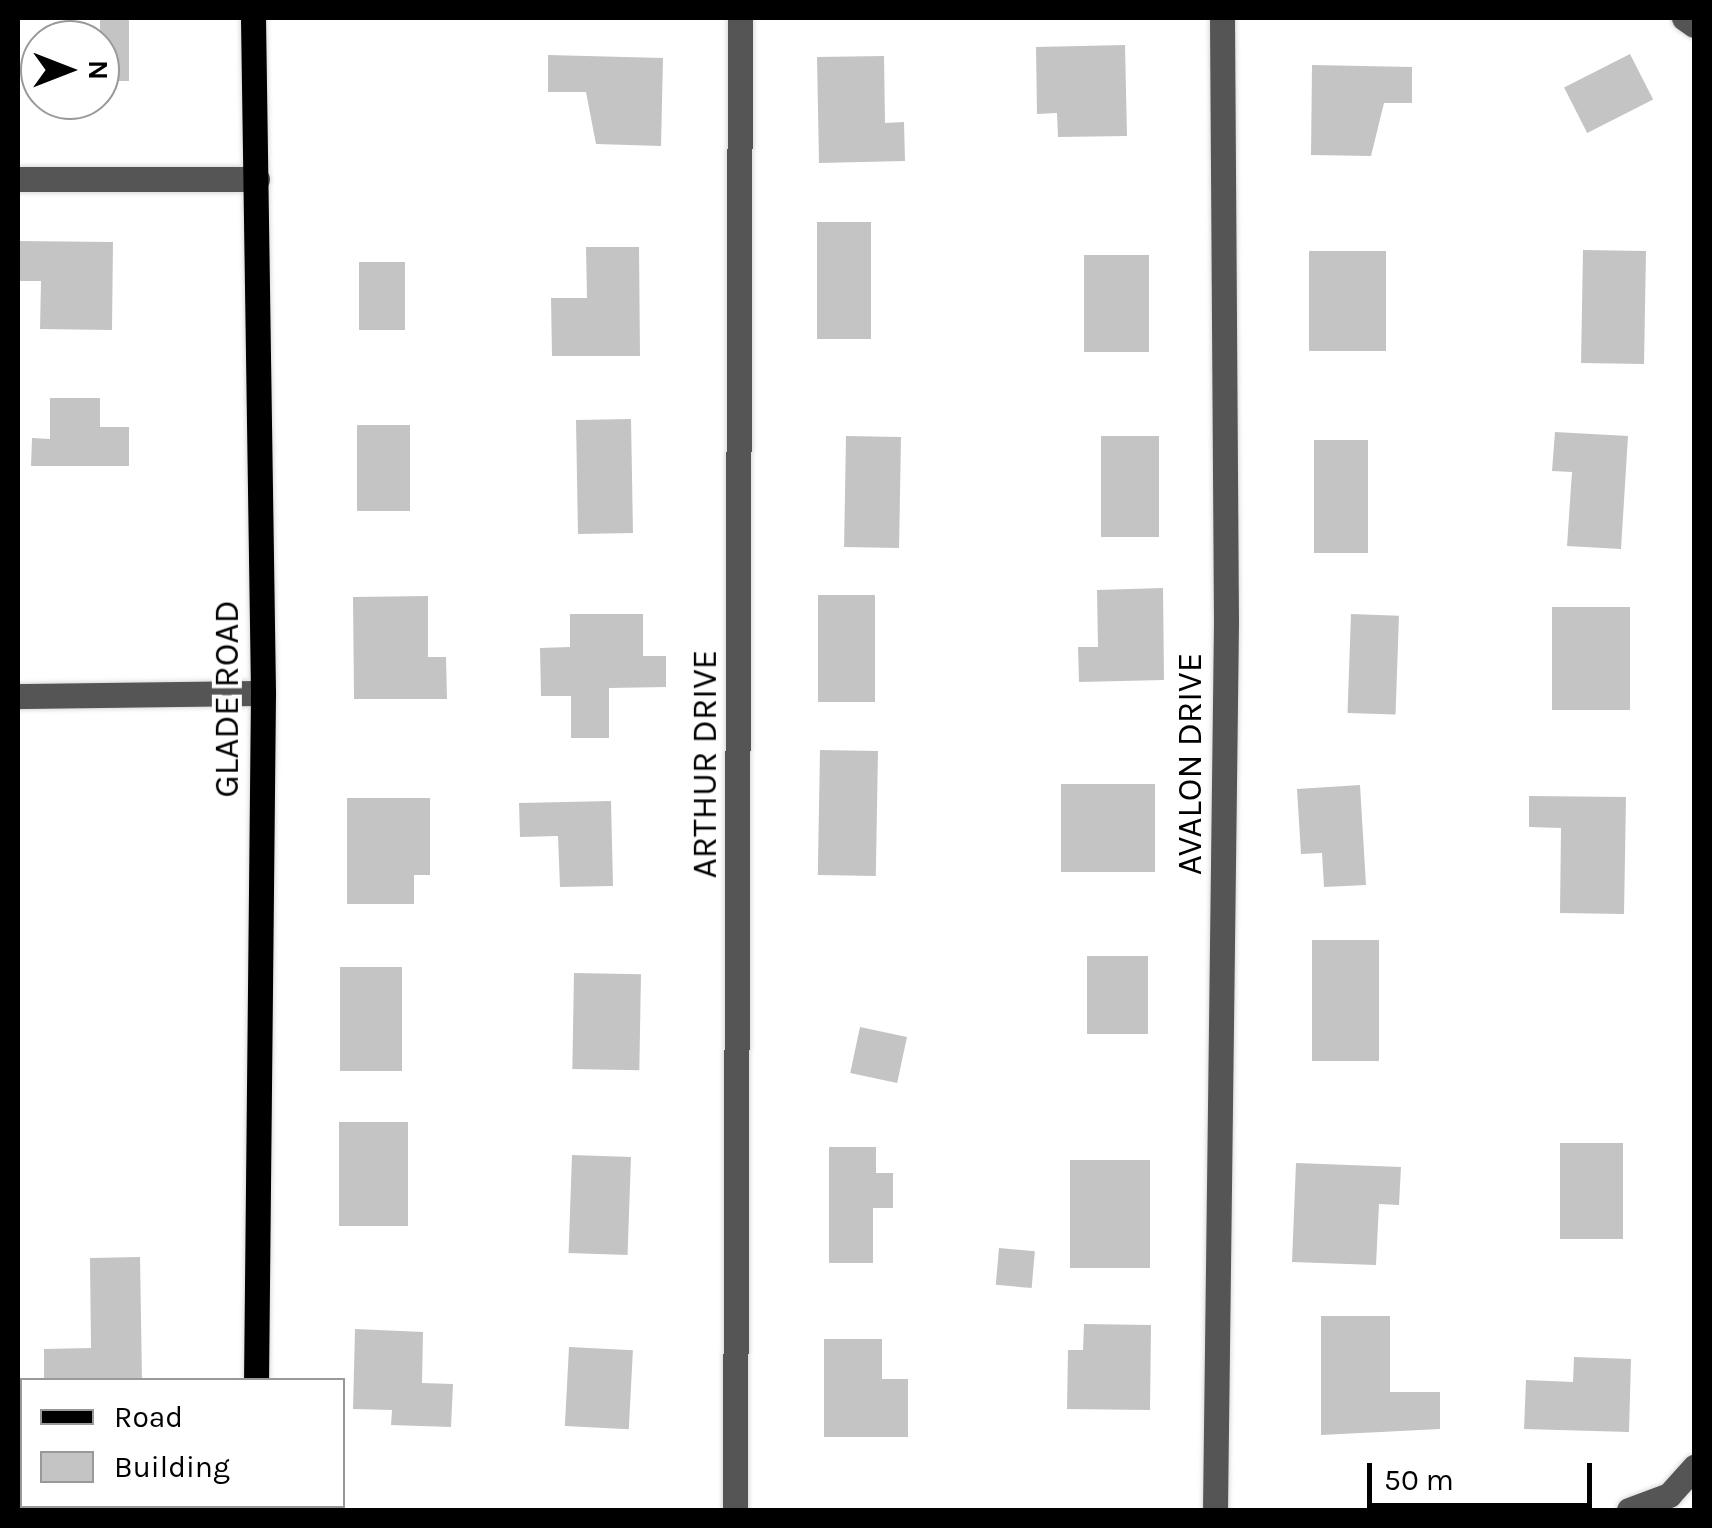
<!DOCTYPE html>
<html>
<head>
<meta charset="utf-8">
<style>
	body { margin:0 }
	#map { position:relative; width:1712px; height:1528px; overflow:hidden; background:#fff; font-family:Karla,sans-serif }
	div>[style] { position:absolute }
	.building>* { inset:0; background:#c4c4c4; transform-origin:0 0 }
	.roads { filter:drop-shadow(0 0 2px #dbdbdb) drop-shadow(0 0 2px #dbdbdb) }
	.minor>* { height:25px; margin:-12.5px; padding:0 12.5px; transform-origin:12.5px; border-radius:12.5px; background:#555 }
	.major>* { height:25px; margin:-12.5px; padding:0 12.5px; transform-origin:12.5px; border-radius:12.5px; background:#000 }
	span { translate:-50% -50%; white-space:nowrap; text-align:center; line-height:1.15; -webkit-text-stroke:8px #fff; paint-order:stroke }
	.street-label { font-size:35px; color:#000 }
	.frame { position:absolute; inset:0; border:20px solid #000; pointer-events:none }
	.legend { position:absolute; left:20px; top:1378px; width:325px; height:130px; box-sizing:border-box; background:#fff; border:2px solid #999; margin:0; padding:12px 18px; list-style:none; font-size:30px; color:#000 }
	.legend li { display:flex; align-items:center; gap:20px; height:50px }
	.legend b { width:50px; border:2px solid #999 }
	.north { position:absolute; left:20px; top:20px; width:100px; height:100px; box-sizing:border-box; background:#fff; border:2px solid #999; border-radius:50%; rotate:90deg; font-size:28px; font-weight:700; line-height:40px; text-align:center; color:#000 }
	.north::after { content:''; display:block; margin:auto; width:35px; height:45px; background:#000; clip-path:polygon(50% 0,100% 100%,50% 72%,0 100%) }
	.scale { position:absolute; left:1367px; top:1463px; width:225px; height:45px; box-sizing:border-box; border:5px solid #000; border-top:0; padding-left:12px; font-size:30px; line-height:35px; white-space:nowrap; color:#000; -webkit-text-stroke:8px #fff; paint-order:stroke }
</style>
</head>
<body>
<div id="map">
	<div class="building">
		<i style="left:100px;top:18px;width:29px;height:63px"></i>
		<i style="clip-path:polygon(1125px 45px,1127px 136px,1058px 137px,1057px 113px,1037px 114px,1036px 47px)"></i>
		<i style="left:1630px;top:54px;width:51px;height:74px;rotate:63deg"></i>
		<i style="clip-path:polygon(548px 55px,663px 58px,661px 146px,596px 144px,586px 92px,548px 92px)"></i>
		<i style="clip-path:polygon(884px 56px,885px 123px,904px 122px,905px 161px,819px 163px,817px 57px)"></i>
		<i style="clip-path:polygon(1312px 65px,1412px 67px,1412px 103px,1384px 103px,1371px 156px,1311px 155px)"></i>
		<i style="left:817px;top:222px;width:54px;height:117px"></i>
		<i style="clip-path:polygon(18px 241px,113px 242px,112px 330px,40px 329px,41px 281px,18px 281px)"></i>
		<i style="clip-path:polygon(586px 247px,639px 247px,640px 356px,552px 356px,551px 298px,587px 298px)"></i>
		<i style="left:1583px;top:250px;width:63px;height:113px;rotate:1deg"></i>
		<i style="left:1309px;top:251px;width:77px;height:100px"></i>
		<i style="left:1084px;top:255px;width:65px;height:97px"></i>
		<i style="left:359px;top:262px;width:46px;height:68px"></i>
		<i style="clip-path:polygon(50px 398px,100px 398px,100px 427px,129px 427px,129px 466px,31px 466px,32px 438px,50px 439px)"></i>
		<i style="left:631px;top:419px;width:114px;height:55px;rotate:89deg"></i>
		<i style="left:357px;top:425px;width:53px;height:86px"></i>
		<i style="clip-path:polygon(1555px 432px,1628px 436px,1621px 549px,1567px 546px,1572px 472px,1552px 471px)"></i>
		<i style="left:846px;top:436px;width:55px;height:111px;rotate:1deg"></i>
		<i style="left:1101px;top:436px;width:58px;height:101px"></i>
		<i style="left:1314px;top:440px;width:54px;height:113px"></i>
		<i style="clip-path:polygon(1163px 588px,1164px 680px,1079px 682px,1078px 647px,1098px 647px,1097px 590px)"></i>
		<i style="left:818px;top:595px;width:57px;height:107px"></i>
		<i style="clip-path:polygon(428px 596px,428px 657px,446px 657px,447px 699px,354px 699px,353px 597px)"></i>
		<i style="left:1552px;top:607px;width:78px;height:103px"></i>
		<i style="clip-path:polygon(570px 614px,643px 614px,643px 656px,666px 656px,666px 687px,609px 688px,609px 738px,571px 738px,571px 696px,541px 696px,540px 648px,570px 647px)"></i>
		<i style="left:1351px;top:614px;width:48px;height:99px;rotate:2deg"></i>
		<i style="left:820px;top:750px;width:58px;height:125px;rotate:1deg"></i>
		<i style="left:1061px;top:784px;width:94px;height:88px"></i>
		<i style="clip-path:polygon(1360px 785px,1366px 885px,1324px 887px,1322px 853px,1301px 854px,1297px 789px)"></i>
		<i style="clip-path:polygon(1529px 796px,1626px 797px,1624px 914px,1560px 913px,1561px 828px,1529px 827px)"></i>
		<i style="clip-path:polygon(347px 798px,430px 798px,430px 875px,414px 875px,414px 904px,347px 904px)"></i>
		<i style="clip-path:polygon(611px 801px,613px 886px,560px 887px,558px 836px,520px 837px,519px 803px)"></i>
		<i style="left:1379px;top:940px;width:121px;height:67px;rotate:90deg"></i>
		<i style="left:1087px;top:956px;width:61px;height:78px"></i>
		<i style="left:340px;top:967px;width:62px;height:104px"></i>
		<i style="left:574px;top:973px;width:67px;height:96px;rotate:1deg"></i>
		<i style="left:860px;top:1027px;width:48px;height:47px;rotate:12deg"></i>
		<i style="left:339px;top:1122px;width:69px;height:104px"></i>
		<i style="left:1560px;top:1143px;width:63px;height:96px"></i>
		<i style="clip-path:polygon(829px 1147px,876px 1147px,876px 1173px,893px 1173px,893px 1208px,873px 1208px,873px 1263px,829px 1263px)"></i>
		<i style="left:572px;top:1155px;width:59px;height:98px;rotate:2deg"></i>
		<i style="left:1070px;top:1160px;width:80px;height:108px"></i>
		<i style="clip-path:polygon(1296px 1163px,1401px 1167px,1399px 1205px,1379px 1204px,1376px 1265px,1292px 1262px)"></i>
		<i style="left:999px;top:1248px;width:36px;height:37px;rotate:5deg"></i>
		<i style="clip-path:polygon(140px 1257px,142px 1380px,44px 1380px,44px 1349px,91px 1348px,90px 1258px)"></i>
		<i style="clip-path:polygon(1321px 1316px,1390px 1316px,1390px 1392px,1440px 1392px,1440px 1429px,1321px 1435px)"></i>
		<i style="clip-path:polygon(1084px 1324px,1151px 1325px,1150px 1410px,1067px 1409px,1068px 1350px,1083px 1350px)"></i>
		<i style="clip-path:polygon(355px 1329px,423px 1332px,422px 1383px,453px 1384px,451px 1427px,391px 1425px,392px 1410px,353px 1409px)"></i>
		<i style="clip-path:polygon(824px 1339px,882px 1339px,882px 1379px,908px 1379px,908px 1437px,824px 1437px)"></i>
		<i style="left:569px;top:1347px;width:64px;height:79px;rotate:3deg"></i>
		<i style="clip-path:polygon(1574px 1357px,1631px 1359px,1629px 1432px,1524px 1429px,1526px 1380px,1573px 1382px)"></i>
	</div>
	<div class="roads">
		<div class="minor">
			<i style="left:1684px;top:18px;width:12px;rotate:35deg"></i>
			<i style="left:18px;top:179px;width:239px"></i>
			<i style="left:18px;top:696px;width:245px;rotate:-0.7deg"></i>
			<i style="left:18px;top:1493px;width:4px;rotate:14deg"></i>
			<i style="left:133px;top:1506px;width:112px;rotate:2deg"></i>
			<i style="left:735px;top:1510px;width:1492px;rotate:-89.81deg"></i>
			<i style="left:1215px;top:1510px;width:888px;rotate:-89.29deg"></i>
			<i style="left:1226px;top:622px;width:604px;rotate:-90.38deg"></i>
			<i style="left:1629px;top:1510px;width:43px;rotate:-20.6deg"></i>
			<i style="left:1669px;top:1495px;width:38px;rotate:-48deg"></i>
		</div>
		<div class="major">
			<i style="left:253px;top:18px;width:675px;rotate:89.15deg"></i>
			<i style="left:263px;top:693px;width:687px;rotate:90.58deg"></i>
			<i style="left:254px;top:1510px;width:4px;rotate:-90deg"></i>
		</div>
	</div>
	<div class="street-label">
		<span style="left:227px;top:699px;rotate:-90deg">GLADE ROAD</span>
		<span style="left:705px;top:764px;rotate:-90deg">ARTHUR DRIVE</span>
		<span style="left:1190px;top:764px;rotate:-90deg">AVALON DRIVE</span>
	</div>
	<div class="frame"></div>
	<ul class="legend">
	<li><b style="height:12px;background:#000"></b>Road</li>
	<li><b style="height:28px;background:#c4c4c4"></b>Building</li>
	</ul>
	<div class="north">N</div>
	<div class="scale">50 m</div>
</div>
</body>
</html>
